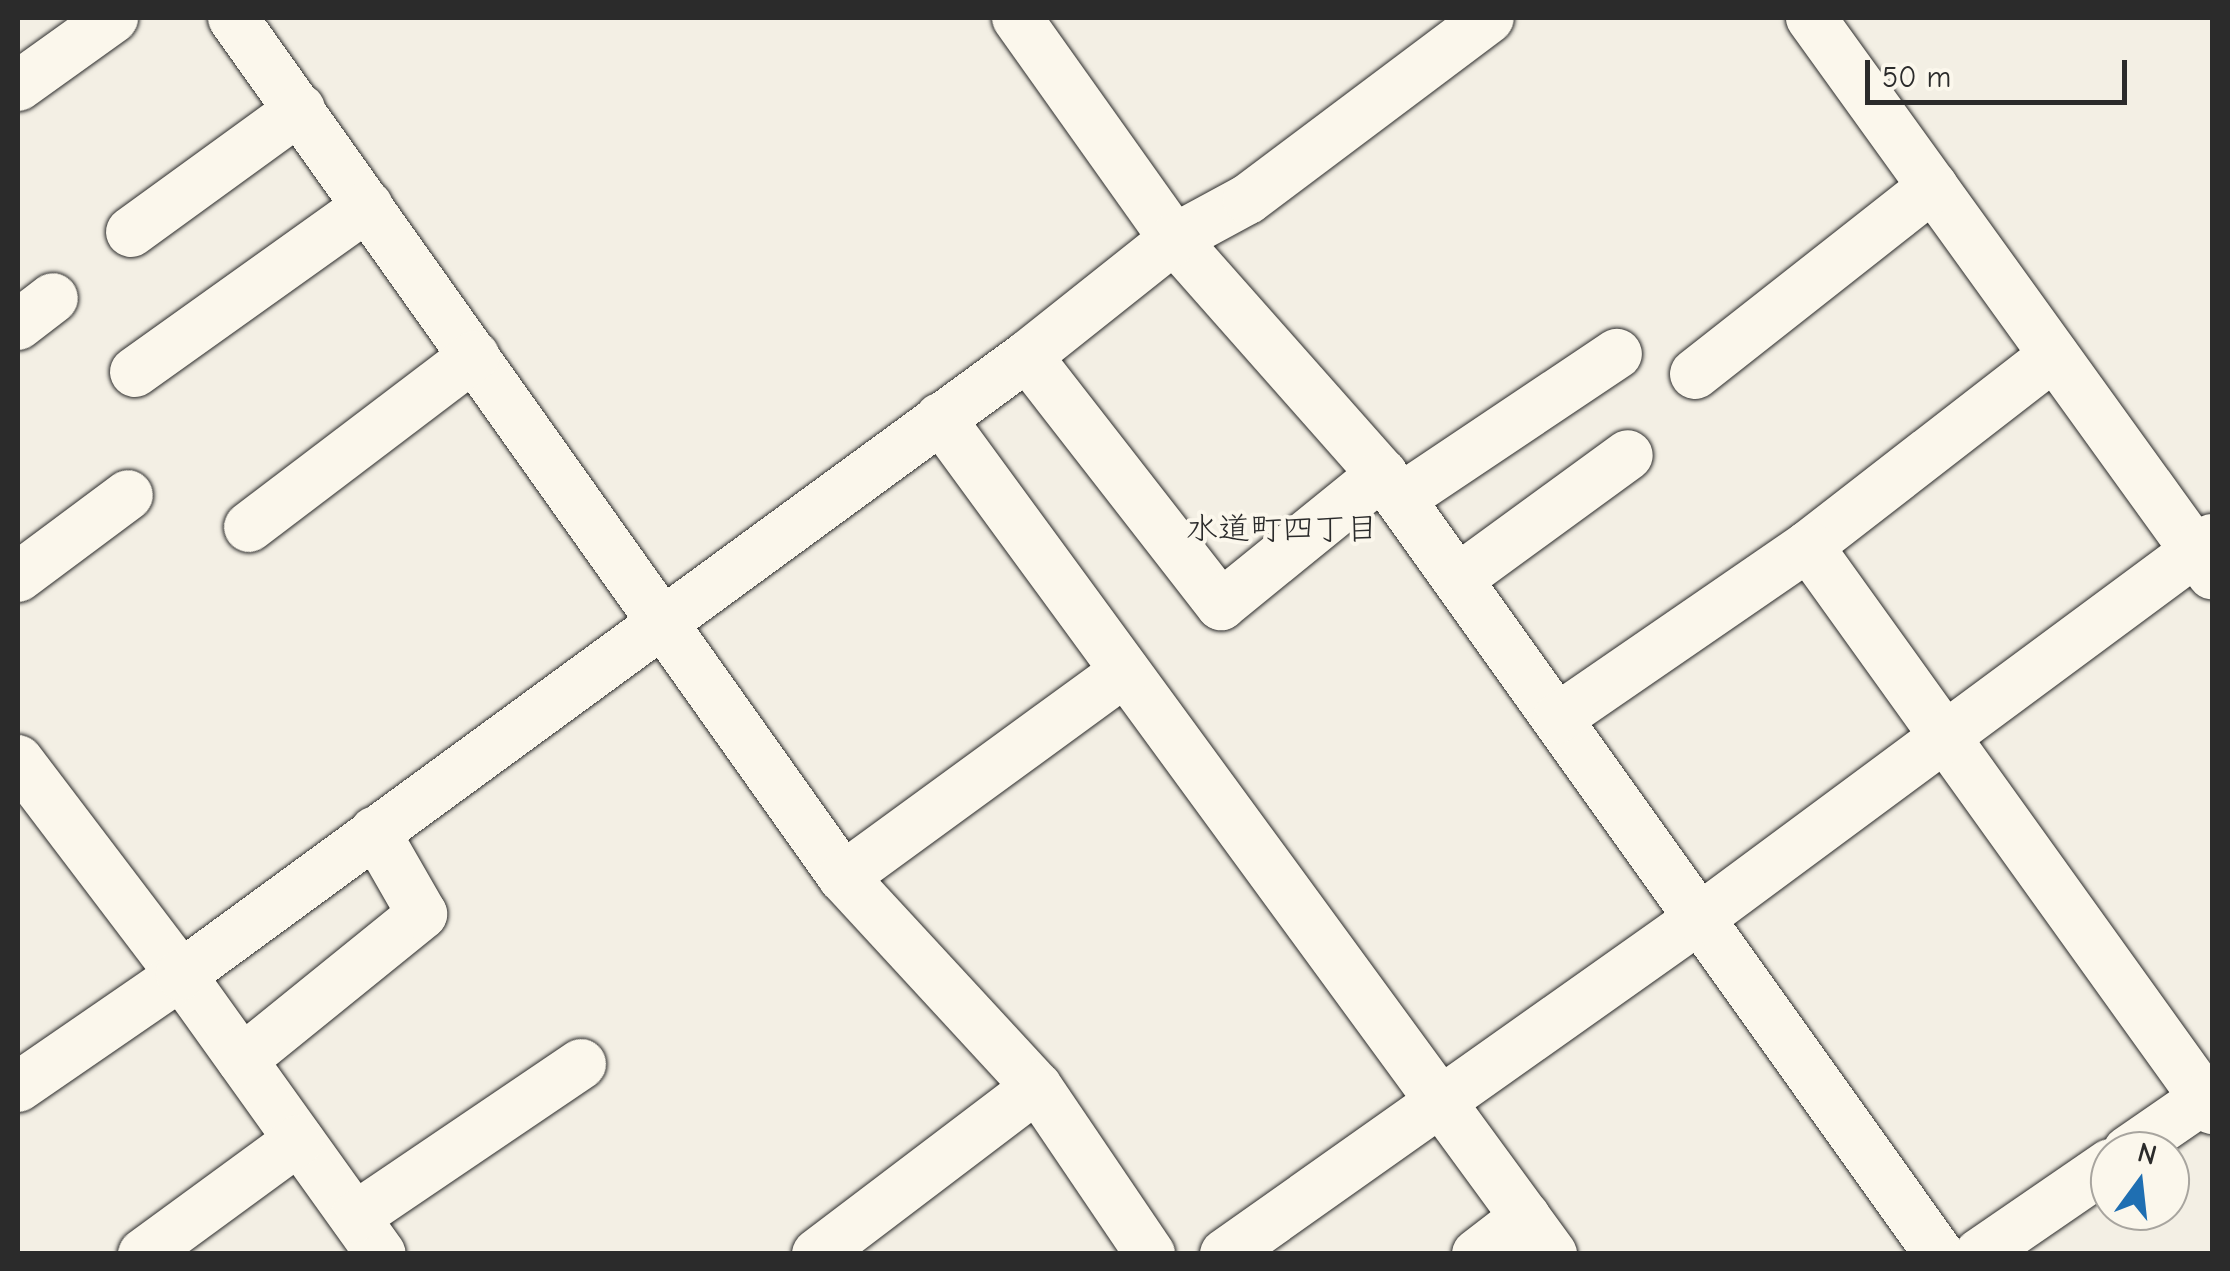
<!DOCTYPE html>
<html>
<head>
<meta charset="utf-8">
<style>
	body { margin:0 }
	#map { position:relative; width:2230px; height:1271px; overflow:hidden; background:#f3efe4; font-family:"Comic Neue","Klee One",sans-serif }
	div>[style] { position:absolute }
	.roads { filter:drop-shadow(0 0 2px #2b2b2b) drop-shadow(0 0 2px #2b2b2b) }
	.minor>* { height:50px; margin:-25px; padding:0 25px; transform-origin:25px; border-radius:25px; background:#fbf7ec }
	span { translate:-50% -50%; white-space:nowrap; text-align:center; line-height:1.15; -webkit-text-stroke:8px #fbf7ec; paint-order:stroke }
	.neighbourhood-label { font-size:32px; color:#2b2b2b }
	.frame { position:absolute; inset:0; border:20px solid #2b2b2b; pointer-events:none }
	.north { position:absolute; left:2090px; top:1131px; width:100px; height:100px; box-sizing:border-box; background:#fbf7ec; border:2px solid #a8a59f; border-radius:50%; rotate:15deg; font-size:28px; font-weight:700; line-height:40px; text-align:center; color:#2b2b2b }
	.north::after { content:''; display:block; margin:auto; width:35px; height:45px; background:#1f6fb2; clip-path:polygon(50% 0,100% 100%,50% 72%,0 100%) }
	.scale { position:absolute; left:1865px; top:60px; width:262px; height:45px; box-sizing:border-box; border:5px solid #2b2b2b; border-top:0; padding-left:12px; font-size:30px; line-height:35px; white-space:nowrap; color:#2b2b2b; -webkit-text-stroke:8px #fbf7ec; paint-order:stroke }
</style>
</head>
<body>
<div id="map">
	<div class="roads">
		<div class="minor">
			<i style="left:233px;top:18px;width:1054px;rotate:54.62deg"></i>
			<i style="left:843px;top:877px;width:286px;rotate:47.3deg"></i>
			<i style="left:1037px;top:1087px;width:202px;rotate:55.9deg"></i>
			<i style="left:1017px;top:18px;width:271px;rotate:54.6deg"></i>
			<i style="left:1174px;top:239px;width:314px;rotate:48.5deg"></i>
			<i style="left:1382px;top:474px;width:958px;rotate:54.47deg"></i>
			<i style="left:1811px;top:18px;width:686px;rotate:54.2deg"></i>
			<i style="left:18px;top:86px;width:117px;rotate:-35.6deg"></i>
			<i style="left:131px;top:232px;width:209px;rotate:-36deg"></i>
			<i style="left:18px;top:325px;width:44px;rotate:-37.6deg"></i>
			<i style="left:1027px;top:356px;width:316px;rotate:52.1deg"></i>
			<i style="left:1221px;top:605px;width:208px;rotate:-39.1deg"></i>
			<i style="left:135px;top:372px;width:286px;rotate:-35.5deg"></i>
			<i style="left:1695px;top:374px;width:303px;rotate:-38.2deg"></i>
			<i style="left:940px;top:418px;width:1036px;rotate:53.79deg"></i>
			<i style="left:1400px;top:499px;width:261px;rotate:-33.8deg"></i>
			<i style="left:249px;top:527px;width:283px;rotate:-37.2deg"></i>
			<i style="left:1808px;top:546px;width:311px;rotate:-37.8deg"></i>
			<i style="left:18px;top:577px;width:137px;rotate:-36.7deg"></i>
			<i style="left:1458px;top:579px;width:210px;rotate:-36.1deg"></i>
			<i style="left:1558px;top:718px;width:303px;rotate:-34.5deg"></i>
			<i style="left:1808px;top:546px;width:693px;rotate:54.34deg"></i>
			<i style="left:18px;top:760px;width:270px;rotate:52.8deg"></i>
			<i style="left:181px;top:975px;width:343px;rotate:54.4deg"></i>
			<i style="left:843px;top:877px;width:349px;rotate:-36.1deg"></i>
			<i style="left:242px;top:1060px;width:232px;rotate:-39deg"></i>
			<i style="left:422px;top:914px;width:95px;rotate:-119.8deg"></i>
			<i style="left:18px;top:1087px;width:198px;rotate:-34.5deg"></i>
			<i style="left:181px;top:975px;width:1048px;rotate:-36.19deg"></i>
			<i style="left:1027px;top:356px;width:188px;rotate:-38.5deg"></i>
			<i style="left:1174px;top:239px;width:84px;rotate:-28.4deg"></i>
			<i style="left:1248px;top:199px;width:301px;rotate:-36.9deg"></i>
			<i style="left:2128px;top:1151px;width:102px;rotate:-34.6deg"></i>
			<i style="left:355px;top:1217px;width:273px;rotate:-34.1deg"></i>
			<i style="left:143px;top:1254px;width:193px;rotate:-36.2deg"></i>
			<i style="left:817px;top:1254px;width:276px;rotate:-37.2deg"></i>
			<i style="left:1225px;top:1254px;width:582px;rotate:-35.27deg"></i>
			<i style="left:1700px;top:918px;width:637px;rotate:-36.51deg"></i>
			<i style="left:1477px;top:1254px;width:61px;rotate:-37.6deg"></i>
			<i style="left:1979px;top:1254px;width:159px;rotate:-34.5deg"></i>
		</div>
	</div>
	<div class="neighbourhood-label">
		<span style="left:1282px;top:529px">水道町四丁目</span>
	</div>
	<div class="frame"></div>
	<div class="north">N</div>
	<div class="scale">50 m</div>
</div>
</body>
</html>
